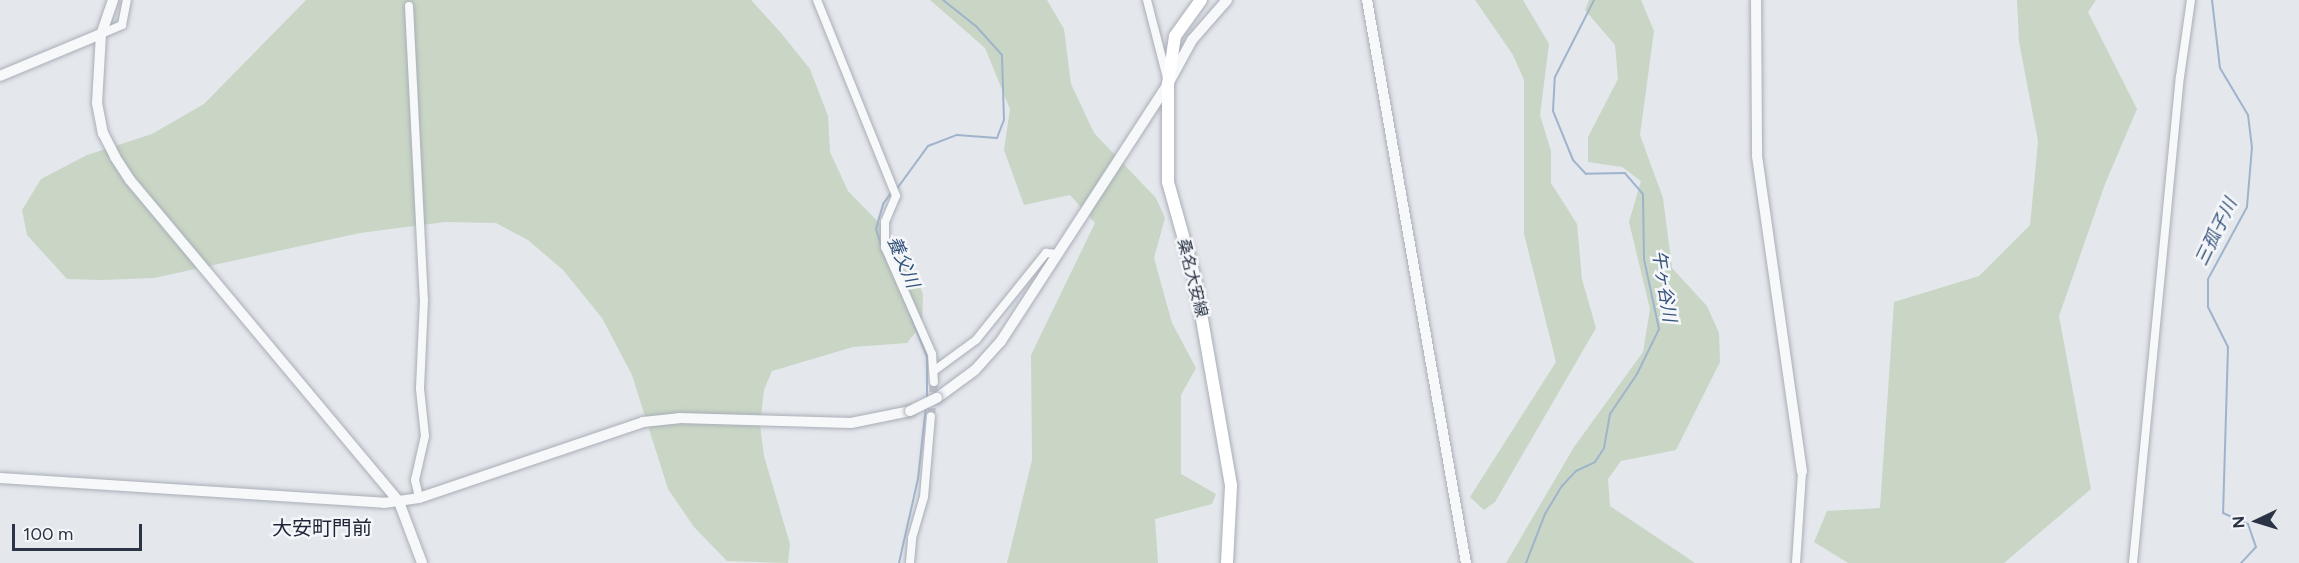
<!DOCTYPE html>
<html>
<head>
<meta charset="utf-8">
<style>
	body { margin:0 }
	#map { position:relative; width:2299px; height:563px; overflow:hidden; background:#e4e7ec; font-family:Figtree,"Noto Sans JP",sans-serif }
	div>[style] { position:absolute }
	.green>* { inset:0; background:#c9d6c5 }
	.stream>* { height:2px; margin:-1px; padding:0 1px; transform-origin:1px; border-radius:1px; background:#9fb4cc }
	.minor-tunnel>* { height:8px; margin-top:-4px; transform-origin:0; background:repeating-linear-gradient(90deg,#bfc3cb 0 8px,transparent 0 12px) }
	.roads { filter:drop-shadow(0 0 2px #a9aeb7) drop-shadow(0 0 2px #a9aeb7) }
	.minor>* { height:8px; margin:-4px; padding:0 4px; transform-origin:4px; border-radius:4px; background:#f7f8fa }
	.tertiary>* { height:10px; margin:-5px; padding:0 5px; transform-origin:5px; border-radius:5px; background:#f7f8fa }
	.primary>* { height:12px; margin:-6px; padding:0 6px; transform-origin:6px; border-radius:6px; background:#fff }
	.bridges { filter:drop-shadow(0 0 2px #a9aeb7) drop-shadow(0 0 2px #a9aeb7) }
	.tertiary-bridge>* { height:10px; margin:-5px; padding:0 5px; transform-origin:5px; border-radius:5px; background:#f7f8fa }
	span { translate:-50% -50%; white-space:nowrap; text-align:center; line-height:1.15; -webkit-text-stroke:5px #f4f6f9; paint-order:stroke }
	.street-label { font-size:16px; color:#2b3445 }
	.water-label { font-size:18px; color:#34527a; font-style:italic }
	.quarter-label { font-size:20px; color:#1d2536 }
	.north { position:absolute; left:2227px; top:491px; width:60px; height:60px; -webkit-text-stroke:4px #f4f6f9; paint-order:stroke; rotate:266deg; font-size:16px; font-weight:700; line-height:24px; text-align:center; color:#2b3445 }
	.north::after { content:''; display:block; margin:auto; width:21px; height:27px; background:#2b3445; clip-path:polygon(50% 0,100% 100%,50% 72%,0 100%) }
	.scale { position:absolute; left:12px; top:524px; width:130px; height:27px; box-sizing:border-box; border:3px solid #2b3445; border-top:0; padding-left:8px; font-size:18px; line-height:21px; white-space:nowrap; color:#2b3445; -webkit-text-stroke:4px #f4f6f9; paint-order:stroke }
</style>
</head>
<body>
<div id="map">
	<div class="green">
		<i style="clip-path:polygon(306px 0,751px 0,781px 33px,810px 69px,828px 116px,830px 152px,848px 191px,883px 227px,912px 268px,923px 294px,922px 324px,907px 343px,853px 347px,772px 371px,764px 390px,760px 425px,764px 456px,790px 544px,788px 563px,727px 561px,694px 527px,668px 489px,632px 375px,602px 318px,563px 270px,528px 240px,496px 223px,445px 222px,360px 233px,154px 278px,102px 280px,67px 279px,27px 235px,22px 210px,41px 179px,87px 155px,152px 134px,204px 104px)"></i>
		<i style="clip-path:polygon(930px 0,1047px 0,1064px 29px,1071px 84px,1094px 133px,1156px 198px,1165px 218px,1154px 258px,1172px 323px,1196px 368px,1181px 395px,1181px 474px,1216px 494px,1212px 504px,1155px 519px,1158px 563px,1007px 563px,1032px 460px,1031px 355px,1095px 223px,1070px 195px,1024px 205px,1004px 150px,1010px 109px,985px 48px)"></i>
		<i style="clip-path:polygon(1475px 0,1523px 0,1549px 44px,1540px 115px,1551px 151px,1551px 183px,1577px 224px,1582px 279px,1596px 328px,1495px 502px,1484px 510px,1470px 497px,1556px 362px,1524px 234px,1524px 80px,1513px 55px)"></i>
		<i style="clip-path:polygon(1589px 0,1641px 0,1654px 31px,1640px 135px,1663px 198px,1672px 268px,1707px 306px,1719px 333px,1720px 362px,1676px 450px,1621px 461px,1608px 479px,1610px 506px,1695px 563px,1506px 563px,1574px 447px,1643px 352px,1650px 309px,1629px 222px,1641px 181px,1622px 167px,1588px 162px,1588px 137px,1618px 79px,1615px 45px,1585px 10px)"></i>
		<i style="clip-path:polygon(2017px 0,2096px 0,2088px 12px,2137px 109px,2105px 184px,2059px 316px,2091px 489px,2004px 563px,1848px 563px,1814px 542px,1827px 511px,1880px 508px,1894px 302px,1979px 276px,2030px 225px,2038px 141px,2019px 42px)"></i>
	</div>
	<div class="stream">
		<i style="left:2212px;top:0;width:68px;rotate:83.3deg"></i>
		<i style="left:2220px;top:68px;width:55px;rotate:59.2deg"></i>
		<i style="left:2248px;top:115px;width:32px;rotate:83deg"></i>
		<i style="left:2252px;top:147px;width:60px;rotate:94.8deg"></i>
		<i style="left:2247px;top:207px;width:82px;rotate:118.4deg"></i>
		<i style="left:2208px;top:279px;width:28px;rotate:90deg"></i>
		<i style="left:2208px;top:307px;width:45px;rotate:63.4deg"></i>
		<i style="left:2228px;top:347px;width:166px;rotate:91.7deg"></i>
		<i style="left:2223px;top:513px;width:27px;rotate:24deg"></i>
		<i style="left:2248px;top:524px;width:24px;rotate:71deg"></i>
		<i style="left:2256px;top:547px;width:22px;rotate:133deg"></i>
		<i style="left:896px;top:190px;width:54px;rotate:-54deg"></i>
		<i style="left:928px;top:146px;width:31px;rotate:-21deg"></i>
		<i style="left:957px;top:135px;width:40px;rotate:4.3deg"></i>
		<i style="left:997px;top:138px;width:19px;rotate:-69deg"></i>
		<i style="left:1004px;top:120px;width:65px;rotate:-91.8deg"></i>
		<i style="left:1002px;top:55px;width:38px;rotate:-132deg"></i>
		<i style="left:977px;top:27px;width:43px;rotate:-141.5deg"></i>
		<i style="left:886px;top:260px;width:33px;rotate:-108deg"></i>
		<i style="left:876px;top:229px;width:26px;rotate:-74deg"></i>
		<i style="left:883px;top:204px;width:14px;rotate:-54deg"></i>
		<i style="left:910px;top:314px;width:46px;rotate:68.4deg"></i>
		<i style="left:927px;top:357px;width:41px;rotate:90deg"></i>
		<i style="left:899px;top:563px;width:86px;rotate:-77.3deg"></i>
		<i style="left:918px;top:479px;width:72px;rotate:-83.7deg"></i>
		<i style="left:1526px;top:563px;width:53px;rotate:-68.8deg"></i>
		<i style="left:1545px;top:514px;width:33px;rotate:-59deg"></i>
		<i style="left:1562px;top:486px;width:21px;rotate:-47deg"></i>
		<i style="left:1576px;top:471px;width:21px;rotate:-25deg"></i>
		<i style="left:1595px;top:462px;width:17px;rotate:-57deg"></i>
		<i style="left:1604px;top:448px;width:35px;rotate:-80deg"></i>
		<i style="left:1610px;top:414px;width:48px;rotate:-56deg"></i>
		<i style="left:1637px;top:374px;width:50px;rotate:-63.9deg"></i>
		<i style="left:1659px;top:329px;width:72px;rotate:-102.1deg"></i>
		<i style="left:1644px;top:259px;width:65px;rotate:-90.9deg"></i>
		<i style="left:1643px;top:194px;width:28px;rotate:-131deg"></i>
		<i style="left:1625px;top:173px;width:39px;rotate:179deg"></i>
		<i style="left:1586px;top:174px;width:19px;rotate:-133deg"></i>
		<i style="left:1573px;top:160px;width:53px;rotate:-112.2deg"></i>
		<i style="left:1553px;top:111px;width:34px;rotate:-87deg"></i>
		<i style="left:1555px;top:77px;width:86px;rotate:-63.1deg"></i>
	</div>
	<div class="minor-tunnel">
		<i style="left:931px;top:416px;width:34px;rotate:-85deg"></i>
	</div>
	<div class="roads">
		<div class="minor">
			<i style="left:817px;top:0;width:211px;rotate:68deg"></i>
			<i style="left:896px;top:196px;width:28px;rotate:113deg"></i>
			<i style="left:885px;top:222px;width:25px;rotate:90deg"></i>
			<i style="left:885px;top:247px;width:117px;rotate:66.3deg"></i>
			<i style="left:932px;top:354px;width:28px;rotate:86deg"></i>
			<i style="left:1147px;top:0;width:81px;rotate:75.6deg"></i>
			<i style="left:409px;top:6px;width:294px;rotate:87.1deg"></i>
			<i style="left:424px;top:300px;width:89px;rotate:92.6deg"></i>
			<i style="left:420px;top:389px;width:47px;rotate:83.9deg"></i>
			<i style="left:425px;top:436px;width:45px;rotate:102.8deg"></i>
			<i style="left:415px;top:480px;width:18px;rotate:77deg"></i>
			<i style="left:101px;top:34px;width:23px;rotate:-23deg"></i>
			<i style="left:122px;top:25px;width:25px;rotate:-79deg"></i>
			<i style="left:935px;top:370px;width:51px;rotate:-36.2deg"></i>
			<i style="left:976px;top:340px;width:112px;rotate:-51.2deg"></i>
			<i style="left:1046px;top:253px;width:12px;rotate:5deg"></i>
			<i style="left:910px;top:563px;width:25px;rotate:-85deg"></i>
			<i style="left:912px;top:538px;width:43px;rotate:-73.7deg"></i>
			<i style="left:924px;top:497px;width:81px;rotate:-85.1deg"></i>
			<i style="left:1796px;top:563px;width:91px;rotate:-86.2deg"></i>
			<i style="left:2133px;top:563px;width:488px;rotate:-84.5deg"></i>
			<i style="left:2180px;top:77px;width:78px;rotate:-81.9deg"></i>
		</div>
		<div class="tertiary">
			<i style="left:113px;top:0;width:36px;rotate:109deg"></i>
			<i style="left:101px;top:34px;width:69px;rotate:93.3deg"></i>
			<i style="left:97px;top:103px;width:31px;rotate:79deg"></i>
			<i style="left:103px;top:133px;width:27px;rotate:63deg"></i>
			<i style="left:115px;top:157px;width:27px;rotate:57deg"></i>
			<i style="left:130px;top:180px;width:420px;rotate:50.1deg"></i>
			<i style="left:399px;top:502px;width:65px;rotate:69.3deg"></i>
			<i style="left:1367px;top:0;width:572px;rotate:80.03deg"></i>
			<i style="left:1756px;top:0;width:156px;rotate:89.6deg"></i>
			<i style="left:1757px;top:156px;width:319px;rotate:81.9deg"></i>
			<i style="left:0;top:76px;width:109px;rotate:-22.6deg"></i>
			<i style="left:937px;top:398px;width:47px;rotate:-36.4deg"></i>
			<i style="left:975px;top:370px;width:39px;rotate:-48deg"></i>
			<i style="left:1001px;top:341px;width:306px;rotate:-57deg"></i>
			<i style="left:1168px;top:84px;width:50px;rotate:-61.4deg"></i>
			<i style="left:1192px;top:40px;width:53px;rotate:-48.8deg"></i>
			<i style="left:0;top:478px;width:385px;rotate:3.7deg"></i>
			<i style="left:384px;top:503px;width:35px;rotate:-8deg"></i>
			<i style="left:419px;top:498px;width:237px;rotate:-18.7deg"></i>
			<i style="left:643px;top:422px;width:36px;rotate:-6deg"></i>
			<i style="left:679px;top:418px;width:172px;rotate:1.7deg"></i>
			<i style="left:851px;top:423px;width:60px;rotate:-11.5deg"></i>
		</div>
		<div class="primary">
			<i style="left:1201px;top:0;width:44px;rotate:125.8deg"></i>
			<i style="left:1175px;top:36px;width:49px;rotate:98.3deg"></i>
			<i style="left:1168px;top:84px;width:98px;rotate:90deg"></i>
			<i style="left:1168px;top:182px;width:101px;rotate:74.4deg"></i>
			<i style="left:1195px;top:279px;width:210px;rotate:80.1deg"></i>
			<i style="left:1231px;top:486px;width:77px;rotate:93deg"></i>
		</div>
	</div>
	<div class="bridges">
		<div class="tertiary-bridge">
			<i style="left:910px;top:411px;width:30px;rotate:-26deg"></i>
		</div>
	</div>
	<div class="street-label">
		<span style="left:1192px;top:278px;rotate:76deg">桑名大安線</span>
	</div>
	<div class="water-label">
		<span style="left:2216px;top:232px;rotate:-64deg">三孤子川</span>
		<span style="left:903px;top:262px;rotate:67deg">養父川</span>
		<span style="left:1664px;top:286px;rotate:81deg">午ヶ谷川</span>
	</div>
	<div class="quarter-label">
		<span style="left:322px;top:528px">大安町門前</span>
	</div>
	<div class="north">N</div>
	<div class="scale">100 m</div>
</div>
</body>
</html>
